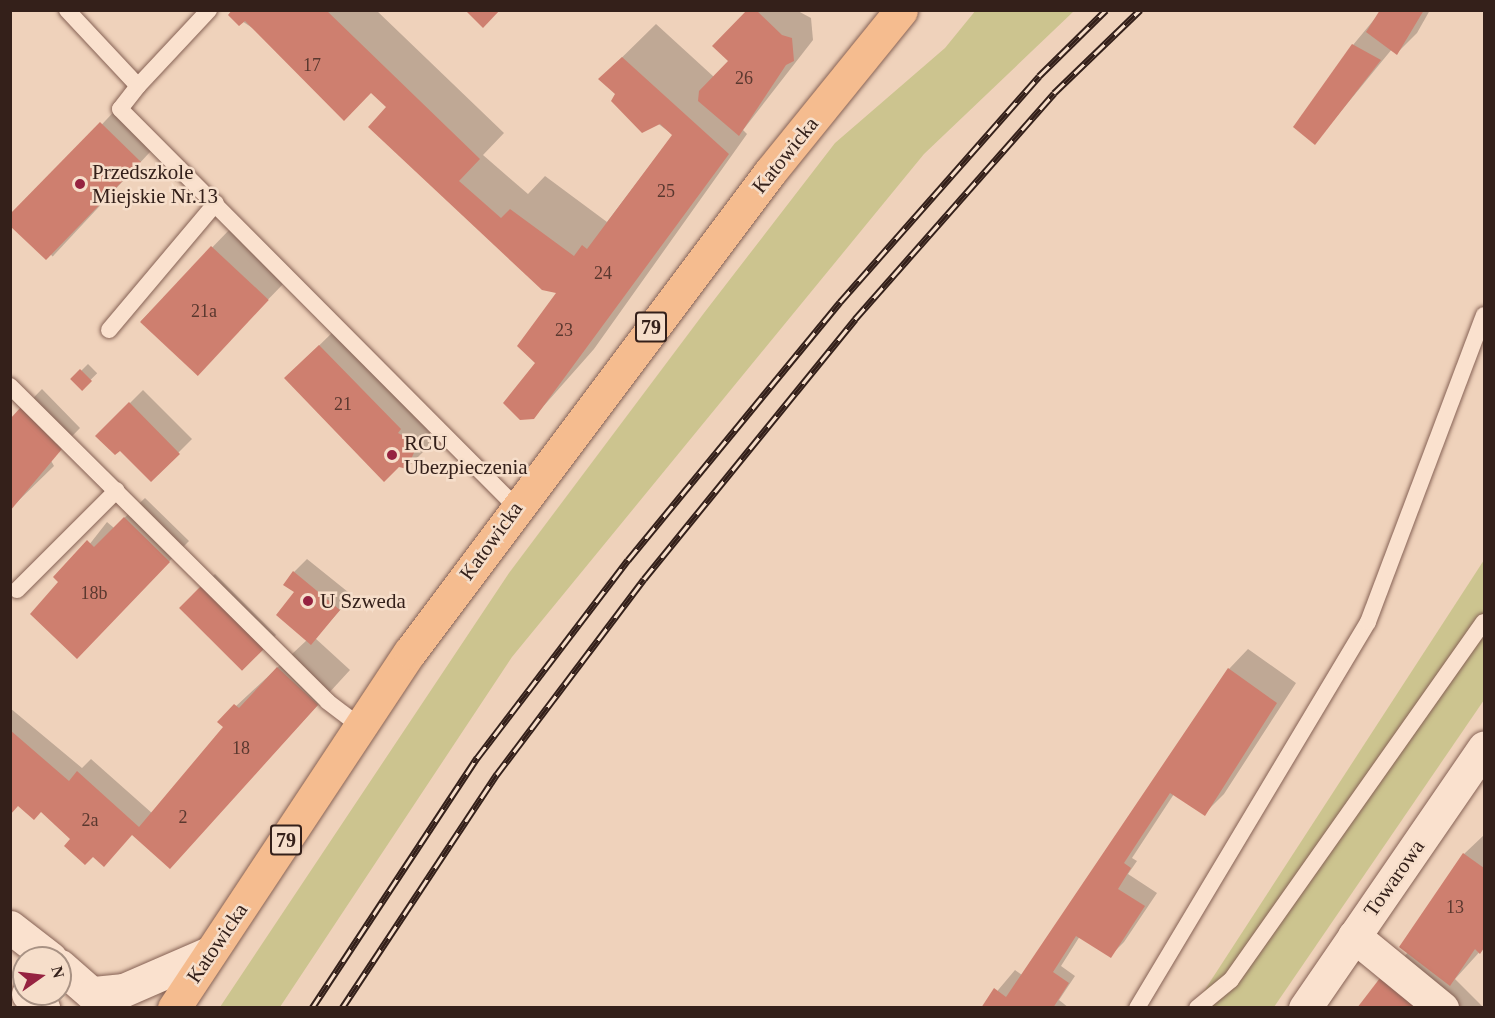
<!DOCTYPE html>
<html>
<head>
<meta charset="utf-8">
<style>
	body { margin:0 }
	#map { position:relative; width:1495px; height:1018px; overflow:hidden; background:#efd2bb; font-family:"Times New Roman",serif }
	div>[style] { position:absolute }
	.green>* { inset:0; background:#ccc48f }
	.shadow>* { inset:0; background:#0003; transform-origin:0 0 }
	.building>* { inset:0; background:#ce7f6f; transform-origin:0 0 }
	.roads { filter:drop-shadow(0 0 2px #866255) drop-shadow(0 0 2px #866255) }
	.lane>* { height:16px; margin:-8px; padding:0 8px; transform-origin:8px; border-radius:8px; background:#fae1ce }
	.street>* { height:33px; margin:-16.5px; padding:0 16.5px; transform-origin:16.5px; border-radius:16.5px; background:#fae1ce }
	.secondary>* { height:33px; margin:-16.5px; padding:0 16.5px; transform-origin:16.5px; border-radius:16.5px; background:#fae1ce }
	.primary>* { height:33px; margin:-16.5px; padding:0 16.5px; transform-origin:16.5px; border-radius:16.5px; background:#f5bc8f }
	.rail>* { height:7px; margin-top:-3.5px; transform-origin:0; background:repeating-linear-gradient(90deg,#f6deca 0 14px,#34201a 0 28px); box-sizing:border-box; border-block:2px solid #34201a }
	.dots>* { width:16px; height:16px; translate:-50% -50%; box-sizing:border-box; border:3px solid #f6deca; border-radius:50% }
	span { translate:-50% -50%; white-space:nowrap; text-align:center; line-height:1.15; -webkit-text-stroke:5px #f6deca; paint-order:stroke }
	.number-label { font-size:18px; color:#5a382f }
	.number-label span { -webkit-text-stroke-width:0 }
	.shield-label span { padding:2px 4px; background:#f6deca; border:2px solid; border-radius:4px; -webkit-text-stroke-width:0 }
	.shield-label { font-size:20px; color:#34201a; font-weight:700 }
	.street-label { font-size:21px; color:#34201a }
	.poi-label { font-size:21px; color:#34201a }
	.left { translate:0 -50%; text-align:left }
	.frame { position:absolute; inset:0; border:12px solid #34201a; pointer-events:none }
	.north { position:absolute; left:12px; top:946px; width:60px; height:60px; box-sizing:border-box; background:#f6deca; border:2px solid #a89284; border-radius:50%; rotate:76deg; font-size:16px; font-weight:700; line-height:24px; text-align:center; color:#34201a }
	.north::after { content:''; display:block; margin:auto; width:21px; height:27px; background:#962341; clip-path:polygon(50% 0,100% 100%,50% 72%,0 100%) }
</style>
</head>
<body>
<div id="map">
	<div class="green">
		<i style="clip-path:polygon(976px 10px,1074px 11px,924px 154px,512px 657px,280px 1007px,220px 1007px,509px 573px,704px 313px,835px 143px,945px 48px)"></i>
		<i style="clip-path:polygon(1484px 560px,1484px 700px,1274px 1007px,1193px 1008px)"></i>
	</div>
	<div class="shadow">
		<i style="clip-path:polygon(234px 10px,376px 10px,504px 133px,483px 155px,528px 194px,545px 176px,607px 222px,673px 135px,600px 79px,656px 24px,714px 77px,730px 61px,749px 10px,796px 10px,811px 18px,813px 40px,743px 130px,747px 134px,594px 349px,533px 418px,537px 362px,558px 292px,372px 91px,257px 31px,231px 14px)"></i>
		<i style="clip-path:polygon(1382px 10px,1430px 10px,1417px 33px,1397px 53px,1392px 49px,1315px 143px,1353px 45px)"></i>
		<i style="left:121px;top:104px;width:54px;height:158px;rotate:43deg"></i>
		<i style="clip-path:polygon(232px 227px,287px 280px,215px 354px,141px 321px)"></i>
		<i style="clip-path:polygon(339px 326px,437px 423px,427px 448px,407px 468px,286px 378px)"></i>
		<i style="left:88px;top:364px;width:13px;height:22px;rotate:45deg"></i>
		<i style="clip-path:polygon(42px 389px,80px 428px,50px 459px,54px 466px,10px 509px,11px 421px)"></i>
		<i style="clip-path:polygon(143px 390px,192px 439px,151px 480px,120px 449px,97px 436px)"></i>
		<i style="clip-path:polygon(145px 498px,189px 541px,96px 637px,60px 582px,107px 522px,114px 528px)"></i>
		<i style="clip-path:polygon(307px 559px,353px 596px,315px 638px,350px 670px,239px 791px,133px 834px,73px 839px,41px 811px,19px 804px,10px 812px,10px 708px,82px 768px,91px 759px,153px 814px,225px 727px,219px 722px,307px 640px,294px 572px)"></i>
		<i style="clip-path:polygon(215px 574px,276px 635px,242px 670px,194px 594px)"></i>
		<i style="clip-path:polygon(1248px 649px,1296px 683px,1224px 794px,1204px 814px,1174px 794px,1132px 858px,1137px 861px,1128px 874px,1157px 893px,1124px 942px,1110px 956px,1080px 936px,1061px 966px,1075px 976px,1059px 1000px,1069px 1008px,983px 1008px,1015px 970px,1022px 975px,1229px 669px)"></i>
		<i style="clip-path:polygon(1484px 835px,1484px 947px,1455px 979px,1484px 1008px,1361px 1008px,1408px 952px,1464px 854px)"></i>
	</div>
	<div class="building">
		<i style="clip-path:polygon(232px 10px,326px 10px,480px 159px,459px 181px,501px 218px,510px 209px,574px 256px,582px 245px,587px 249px,672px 135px,660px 124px,642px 133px,611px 101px,615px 94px,598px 79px,622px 57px,729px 154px,534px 419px,520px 420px,503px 403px,535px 363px,517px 346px,556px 293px,542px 290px,368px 127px,386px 107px,371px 93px,344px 121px,245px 21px,239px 26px,228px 15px)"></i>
		<i style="clip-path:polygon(465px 10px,500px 10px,483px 28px)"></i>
		<i style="clip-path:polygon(747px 10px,756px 10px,782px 35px,792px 38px,794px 61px,786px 65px,739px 136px,698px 101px,699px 91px,728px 61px,712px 46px)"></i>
		<i style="clip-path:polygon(1380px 10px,1424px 10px,1397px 55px,1366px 32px)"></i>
		<i style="clip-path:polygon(1352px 44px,1381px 60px,1315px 145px,1293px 127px)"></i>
		<i style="clip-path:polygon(100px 122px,141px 162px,46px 260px,10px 226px,10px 214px)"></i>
		<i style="left:211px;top:246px;width:79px;height:104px;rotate:43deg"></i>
		<i style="clip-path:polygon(319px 345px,401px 429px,398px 433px,418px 443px,407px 469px,399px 467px,384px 482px,284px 378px)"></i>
		<i style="left:80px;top:369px;width:17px;height:14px;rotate:45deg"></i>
		<i style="clip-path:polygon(129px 402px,180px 454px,151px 482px,120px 451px,115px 455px,95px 436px)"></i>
		<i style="clip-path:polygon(21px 407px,62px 449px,10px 511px,10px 419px)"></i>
		<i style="clip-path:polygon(124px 517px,170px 562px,77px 659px,30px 614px,58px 582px,53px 577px,87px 540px,94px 547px)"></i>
		<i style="clip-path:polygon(293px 571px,340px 610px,311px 645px,276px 615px,294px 592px,283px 585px)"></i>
		<i style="left:201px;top:586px;width:89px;height:31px;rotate:45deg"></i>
		<i style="clip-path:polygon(277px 667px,318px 705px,170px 869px,132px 835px,104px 867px,93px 857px,85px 865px,64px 846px,70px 839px,41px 812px,34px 820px,18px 806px,10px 815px,10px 730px,69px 781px,77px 771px,139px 827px,223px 727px,217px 722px,234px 704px,239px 708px)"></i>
		<i style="clip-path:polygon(1228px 668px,1277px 703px,1205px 816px,1170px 793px,1124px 863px,1131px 868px,1118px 889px,1145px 906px,1111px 958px,1076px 936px,1053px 972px,1069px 983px,1053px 1008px,981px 1008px,994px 988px,1006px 997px)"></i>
		<i style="clip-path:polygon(1463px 853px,1484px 868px,1484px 948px,1480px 954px,1475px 949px,1450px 986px,1399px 947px)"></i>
		<i style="clip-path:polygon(1380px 978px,1418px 1008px,1357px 1008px)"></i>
	</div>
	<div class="roads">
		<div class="lane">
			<i style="left:67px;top:10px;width:104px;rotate:46.9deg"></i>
			<i style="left:138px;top:86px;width:29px;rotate:128deg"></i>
			<i style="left:120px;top:109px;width:561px;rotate:45.14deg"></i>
			<i style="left:138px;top:86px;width:104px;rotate:-46.9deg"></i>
			<i style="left:109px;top:330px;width:166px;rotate:-49.9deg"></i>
			<i style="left:10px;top:386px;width:448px;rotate:44.8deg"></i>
			<i style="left:328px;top:702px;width:41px;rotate:37.1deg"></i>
			<i style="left:17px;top:590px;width:141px;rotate:-45deg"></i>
			<i style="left:1137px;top:1008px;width:450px;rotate:-59.1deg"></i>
			<i style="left:1368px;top:622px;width:328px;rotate:-69.3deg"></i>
			<i style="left:1197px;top:1008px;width:44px;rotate:-39.5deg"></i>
			<i style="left:1231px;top:980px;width:438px;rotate:-54.8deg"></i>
		</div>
		<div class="street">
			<i style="left:1354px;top:936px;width:114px;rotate:39.3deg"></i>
		</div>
		<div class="secondary">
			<i style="left:10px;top:927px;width:51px;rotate:37.8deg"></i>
			<i style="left:60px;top:966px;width:64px;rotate:41.2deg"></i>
			<i style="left:94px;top:993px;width:30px;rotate:-6deg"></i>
			<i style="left:124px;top:990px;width:93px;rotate:-23.5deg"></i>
			<i style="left:28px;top:994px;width:21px;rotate:43deg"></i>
			<i style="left:1305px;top:1008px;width:316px;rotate:-55.5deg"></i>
		</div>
		<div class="primary">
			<i style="left:174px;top:1008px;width:427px;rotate:-56.5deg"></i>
			<i style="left:410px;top:652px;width:600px;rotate:-53.13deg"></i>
			<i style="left:770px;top:172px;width:208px;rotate:-51deg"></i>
		</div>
	</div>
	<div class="rail">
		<i style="left:312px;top:1008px;width:300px;rotate:-56.6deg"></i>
		<i style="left:477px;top:758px;width:249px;rotate:-52.7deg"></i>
		<i style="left:628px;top:560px;width:334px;rotate:-50.6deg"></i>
		<i style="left:840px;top:302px;width:301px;rotate:-48.6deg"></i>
		<i style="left:1039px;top:76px;width:94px;rotate:-44.6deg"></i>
		<i style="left:342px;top:1008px;width:281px;rotate:-56.5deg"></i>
		<i style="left:497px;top:774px;width:244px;rotate:-53deg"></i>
		<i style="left:644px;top:579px;width:335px;rotate:-50.9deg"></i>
		<i style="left:855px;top:319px;width:301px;rotate:-48.6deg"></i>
		<i style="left:1054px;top:93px;width:120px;rotate:-44deg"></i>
	</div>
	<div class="dots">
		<i style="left:80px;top:184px;background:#962341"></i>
		<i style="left:392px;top:455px;background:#962341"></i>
		<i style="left:308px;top:601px;background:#962341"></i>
	</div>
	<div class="number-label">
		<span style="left:312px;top:65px">17</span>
		<span style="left:744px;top:78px">26</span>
		<span style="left:666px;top:191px">25</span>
		<span style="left:603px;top:273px">24</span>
		<span style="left:204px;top:311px">21a</span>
		<span style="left:564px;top:330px">23</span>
		<span style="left:343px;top:404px">21</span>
		<span style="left:94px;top:593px">18b</span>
		<span style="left:241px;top:748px">18</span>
		<span style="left:183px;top:817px">2</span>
		<span style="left:90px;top:820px">2a</span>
		<span style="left:1455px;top:907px">13</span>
	</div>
	<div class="shield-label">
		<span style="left:651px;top:327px">79</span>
		<span style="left:286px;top:840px">79</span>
	</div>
	<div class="street-label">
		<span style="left:785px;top:155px;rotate:-51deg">Katowicka</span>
		<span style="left:491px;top:541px;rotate:-54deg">Katowicka</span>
		<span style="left:1394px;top:878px;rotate:-55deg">Towarowa</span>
		<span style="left:217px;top:943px;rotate:-56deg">Katowicka</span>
	</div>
	<div class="poi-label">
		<span class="left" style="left:92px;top:184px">Przedszkole<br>Miejskie Nr.13</span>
		<span class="left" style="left:404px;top:455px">RCU<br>Ubezpieczenia</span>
		<span class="left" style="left:320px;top:601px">U Szweda</span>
	</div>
	<div class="frame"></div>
	<div class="north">N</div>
</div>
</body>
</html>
